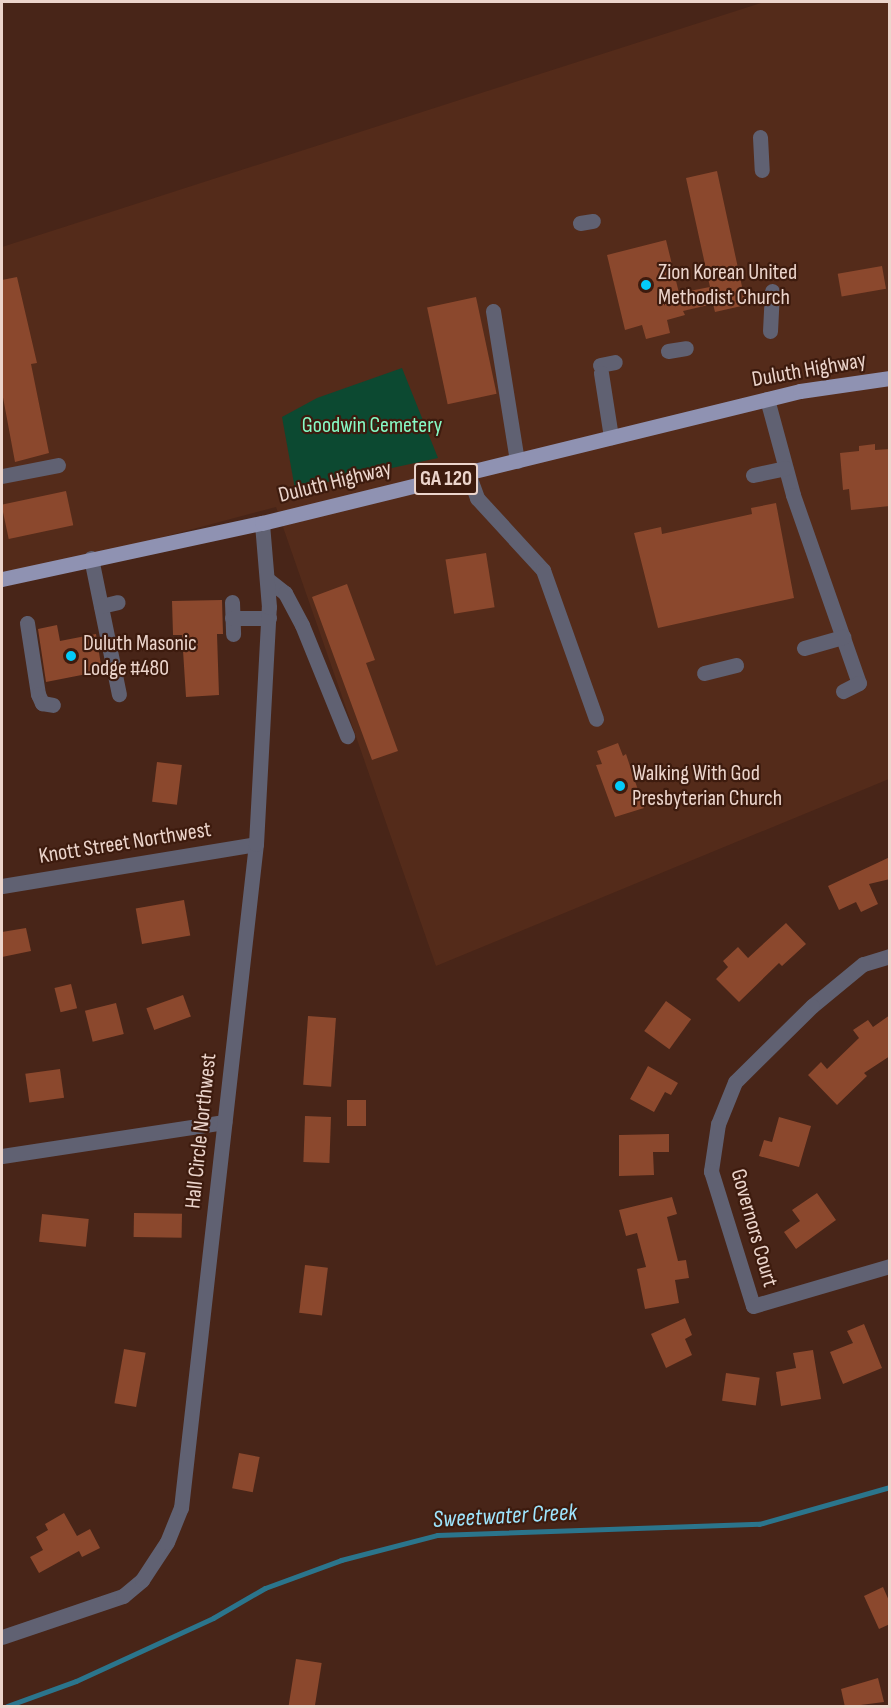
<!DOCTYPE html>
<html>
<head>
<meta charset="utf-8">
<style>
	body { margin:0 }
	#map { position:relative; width:891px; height:1708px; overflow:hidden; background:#482518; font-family:"Sofia Sans Condensed",sans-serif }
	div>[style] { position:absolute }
	.built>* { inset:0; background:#542b1a }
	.green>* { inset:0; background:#0c4931 }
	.stream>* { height:5px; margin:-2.5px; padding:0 2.5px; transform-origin:2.5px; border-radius:2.5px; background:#2b758c }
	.building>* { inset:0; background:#8b482d; transform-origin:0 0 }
	.minor>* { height:15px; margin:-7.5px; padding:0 7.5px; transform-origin:7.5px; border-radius:7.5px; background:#606172 }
	.major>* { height:15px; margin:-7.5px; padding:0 7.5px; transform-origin:7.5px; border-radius:7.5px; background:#8f92b2 }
	.dots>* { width:16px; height:16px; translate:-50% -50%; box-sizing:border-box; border:3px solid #3d1b0e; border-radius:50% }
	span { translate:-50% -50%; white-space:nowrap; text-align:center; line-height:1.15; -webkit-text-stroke:4.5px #3d1b0e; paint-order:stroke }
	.shield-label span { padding:2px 4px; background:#3d1b0e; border:2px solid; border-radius:4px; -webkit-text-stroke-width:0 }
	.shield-label { font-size:21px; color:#ecd5cc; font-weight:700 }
	.poi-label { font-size:22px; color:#ecd5cc }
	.left { translate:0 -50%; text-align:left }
	.street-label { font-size:22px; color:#ecd5cc }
	.park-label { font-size:22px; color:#87fac5 }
	.water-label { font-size:24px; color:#9ee5fe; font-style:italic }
	.frame { position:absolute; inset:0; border:3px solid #ecd5cc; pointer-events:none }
</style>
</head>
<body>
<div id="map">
	<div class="built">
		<i style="clip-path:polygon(764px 2px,889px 2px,889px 779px,436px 966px,276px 507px,2px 580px,2px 247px)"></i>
	</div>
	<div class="green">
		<i style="clip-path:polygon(402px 368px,438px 458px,295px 489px,282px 417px,317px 398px)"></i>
	</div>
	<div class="stream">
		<i style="left:7px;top:1706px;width:73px;rotate:-19.9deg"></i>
		<i style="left:76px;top:1681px;width:151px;rotate:-24.7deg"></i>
		<i style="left:213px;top:1618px;width:60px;rotate:-30deg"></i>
		<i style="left:265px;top:1588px;width:81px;rotate:-20.2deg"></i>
		<i style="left:341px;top:1560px;width:99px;rotate:-14.6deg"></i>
		<i style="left:437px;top:1535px;width:322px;rotate:-2deg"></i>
		<i style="left:759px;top:1524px;width:136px;rotate:-15.8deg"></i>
	</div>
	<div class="building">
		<i style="clip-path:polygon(717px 171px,746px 305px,715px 312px,713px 304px,683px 311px,685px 315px,667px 320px,670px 333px,646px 339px,642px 325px,625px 330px,607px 255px,666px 240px,679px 293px,710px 287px,686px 178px)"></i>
		<i style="left:882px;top:266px;width:23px;height:45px;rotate:80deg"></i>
		<i style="clip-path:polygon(17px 277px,37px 363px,31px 364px,49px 453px,15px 462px,2px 392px,2px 280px)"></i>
		<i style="left:476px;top:297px;width:99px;height:50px;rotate:78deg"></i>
		<i style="clip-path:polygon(875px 444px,875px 450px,890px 449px,890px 506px,851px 510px,849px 489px,843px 490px,840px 453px,859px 451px,859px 446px)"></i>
		<i style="left:66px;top:491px;width:35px;height:66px;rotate:78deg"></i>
		<i style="clip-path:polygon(776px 503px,794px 598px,658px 628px,634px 533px,661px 527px,662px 534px,752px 514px,751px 508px)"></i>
		<i style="left:486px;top:553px;width:55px;height:41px;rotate:81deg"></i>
		<i style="clip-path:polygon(347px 584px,375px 660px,366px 663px,398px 751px,372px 760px,312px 597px)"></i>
		<i style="clip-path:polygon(222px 600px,223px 634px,217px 634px,219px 695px,186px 697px,182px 635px,173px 635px,172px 601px)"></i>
		<i style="clip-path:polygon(57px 625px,60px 641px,96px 634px,102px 671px,46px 682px,38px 629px)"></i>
		<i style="clip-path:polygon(618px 743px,623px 756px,626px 754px,644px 808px,615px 817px,596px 765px,602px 764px,597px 751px)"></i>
		<i style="left:157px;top:762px;width:25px;height:40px;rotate:7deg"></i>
		<i style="clip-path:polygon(890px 857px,890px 879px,869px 884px,878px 904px,861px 912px,856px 902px,839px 910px,828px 886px)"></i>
		<i style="left:184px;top:900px;width:36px;height:49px;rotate:80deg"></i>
		<i style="clip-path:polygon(786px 923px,806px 944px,782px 966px,779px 963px,739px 1002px,716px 979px,728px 967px,723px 961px,738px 947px,748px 958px)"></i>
		<i style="clip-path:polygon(26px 928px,31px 951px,2px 957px,2px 932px)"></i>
		<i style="left:71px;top:984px;width:25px;height:17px;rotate:76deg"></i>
		<i style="left:183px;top:995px;width:23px;height:39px;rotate:70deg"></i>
		<i style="left:666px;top:1001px;width:31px;height:37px;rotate:36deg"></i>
		<i style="left:116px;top:1003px;width:32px;height:32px;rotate:76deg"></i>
		<i style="clip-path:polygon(890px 1015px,890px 1056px,864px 1073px,867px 1076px,837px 1105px,808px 1075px,821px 1062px,827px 1069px,859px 1038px,853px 1030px,868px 1020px,873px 1027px)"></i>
		<i style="left:308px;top:1016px;width:28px;height:69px;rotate:4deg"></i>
		<i style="clip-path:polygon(648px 1066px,678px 1083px,671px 1095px,665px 1092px,654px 1112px,630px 1099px)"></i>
		<i style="left:60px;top:1069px;width:29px;height:35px;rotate:82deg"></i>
		<i style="left:347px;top:1100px;width:19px;height:26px"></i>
		<i style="left:305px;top:1116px;width:26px;height:46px;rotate:2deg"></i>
		<i style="clip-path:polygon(779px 1117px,811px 1126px,799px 1167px,759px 1156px,764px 1140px,772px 1142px)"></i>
		<i style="clip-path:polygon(669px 1134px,669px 1152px,653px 1152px,654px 1175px,619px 1176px,619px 1135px)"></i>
		<i style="clip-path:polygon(817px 1193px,836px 1220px,796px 1249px,784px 1232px,800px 1221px,792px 1210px)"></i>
		<i style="clip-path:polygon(672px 1197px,677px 1214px,667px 1217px,678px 1261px,686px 1260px,689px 1278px,675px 1280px,679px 1303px,645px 1309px,637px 1269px,646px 1267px,637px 1233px,626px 1236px,619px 1210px)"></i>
		<i style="left:134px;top:1213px;width:48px;height:24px;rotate:1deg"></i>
		<i style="left:42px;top:1214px;width:47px;height:28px;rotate:6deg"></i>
		<i style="left:305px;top:1265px;width:23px;height:48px;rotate:7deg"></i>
		<i style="clip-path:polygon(685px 1318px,692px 1335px,685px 1339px,692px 1355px,666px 1368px,651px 1334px)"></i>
		<i style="clip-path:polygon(864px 1324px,882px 1368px,843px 1384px,830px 1352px,853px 1343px,847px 1331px)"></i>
		<i style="left:124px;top:1349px;width:22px;height:55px;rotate:10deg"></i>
		<i style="clip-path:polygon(813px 1350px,821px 1399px,781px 1406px,776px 1372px,796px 1368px,793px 1353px)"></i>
		<i style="left:726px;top:1373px;width:34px;height:28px;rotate:8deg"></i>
		<i style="left:239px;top:1453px;width:21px;height:36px;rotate:11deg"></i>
		<i style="clip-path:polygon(64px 1513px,77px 1536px,90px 1529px,100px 1548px,82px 1557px,79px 1551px,39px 1573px,30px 1557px,43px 1550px,36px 1537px,48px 1530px,45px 1524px)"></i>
		<i style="clip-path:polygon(883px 1587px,890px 1603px,890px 1624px,879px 1629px,864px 1596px)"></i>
		<i style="left:296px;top:1659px;width:26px;height:49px;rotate:9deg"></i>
		<i style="clip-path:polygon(878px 1678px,884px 1702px,845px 1707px,841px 1689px)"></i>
	</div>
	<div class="minor">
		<i style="left:760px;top:137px;width:33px;rotate:87deg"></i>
		<i style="left:580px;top:223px;width:13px;rotate:-9deg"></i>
		<i style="left:493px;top:311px;width:152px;rotate:80.9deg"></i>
		<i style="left:770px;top:331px;width:40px;rotate:-87.1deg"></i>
		<i style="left:668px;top:351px;width:18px;rotate:-9deg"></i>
		<i style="left:600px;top:365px;width:15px;rotate:-11deg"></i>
		<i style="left:601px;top:373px;width:65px;rotate:81.1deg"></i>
		<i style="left:767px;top:399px;width:99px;rotate:74.8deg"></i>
		<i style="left:793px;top:495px;width:199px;rotate:70.7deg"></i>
		<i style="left:859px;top:683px;width:18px;rotate:153deg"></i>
		<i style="left:468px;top:473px;width:27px;rotate:70deg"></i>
		<i style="left:477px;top:498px;width:98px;rotate:47.5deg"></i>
		<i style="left:543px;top:570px;width:158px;rotate:70.4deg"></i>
		<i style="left:753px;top:475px;width:33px;rotate:-12deg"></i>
		<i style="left:2px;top:476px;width:57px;rotate:-11.1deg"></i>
		<i style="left:91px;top:558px;width:139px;rotate:78.4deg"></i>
		<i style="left:267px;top:579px;width:23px;rotate:38deg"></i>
		<i style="left:285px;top:593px;width:36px;rotate:62deg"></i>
		<i style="left:302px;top:625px;width:120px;rotate:67.9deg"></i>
		<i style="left:232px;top:602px;width:32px;rotate:88deg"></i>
		<i style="left:101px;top:606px;width:17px;rotate:-13deg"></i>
		<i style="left:232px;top:618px;width:37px"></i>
		<i style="left:27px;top:623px;width:72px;rotate:81.2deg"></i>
		<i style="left:38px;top:694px;width:10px;rotate:66deg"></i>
		<i style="left:42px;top:703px;width:11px;rotate:10deg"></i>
		<i style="left:804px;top:648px;width:41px;rotate:-15.8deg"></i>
		<i style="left:704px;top:673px;width:33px;rotate:-14deg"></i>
		<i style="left:2px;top:886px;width:257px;rotate:-9.4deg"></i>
		<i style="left:890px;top:956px;width:28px;rotate:163deg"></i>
		<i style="left:863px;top:964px;width:66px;rotate:140.5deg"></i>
		<i style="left:812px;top:1006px;width:108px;rotate:135.4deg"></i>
		<i style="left:735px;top:1082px;width:45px;rotate:112deg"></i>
		<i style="left:718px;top:1124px;width:48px;rotate:98.5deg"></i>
		<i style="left:711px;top:1171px;width:141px;rotate:72.7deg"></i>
		<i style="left:753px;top:1306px;width:143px;rotate:-16.3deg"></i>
		<i style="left:2px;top:1156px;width:225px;rotate:-8.7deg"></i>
		<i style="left:2px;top:1637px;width:128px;rotate:-18.7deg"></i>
		<i style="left:123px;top:1596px;width:25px;rotate:-40deg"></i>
		<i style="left:142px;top:1580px;width:45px;rotate:-56.7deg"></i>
		<i style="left:167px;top:1542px;width:37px;rotate:-68deg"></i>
		<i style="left:181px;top:1508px;width:668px;rotate:-83.56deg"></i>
		<i style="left:256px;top:844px;width:237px;rotate:-86.9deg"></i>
		<i style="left:269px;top:607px;width:84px;rotate:-94.8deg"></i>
	</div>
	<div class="major">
		<i style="left:2px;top:579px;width:266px;rotate:-12.2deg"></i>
		<i style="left:262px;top:523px;width:554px;rotate:-13.79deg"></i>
		<i style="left:800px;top:391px;width:91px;rotate:-8.2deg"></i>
	</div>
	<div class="dots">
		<i style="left:646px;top:285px;background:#03cbf9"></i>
		<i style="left:71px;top:656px;background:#03cbf9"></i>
		<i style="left:620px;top:786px;background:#03cbf9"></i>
	</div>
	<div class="shield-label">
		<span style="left:446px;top:479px">GA 120</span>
	</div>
	<div class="poi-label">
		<span class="left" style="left:658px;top:285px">Zion Korean United<br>Methodist Church</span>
		<span class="left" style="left:83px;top:656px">Duluth Masonic<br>Lodge #480</span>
		<span class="left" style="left:632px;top:786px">Walking With God<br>Presbyterian Church</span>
	</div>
	<div class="street-label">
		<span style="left:809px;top:370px;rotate:-10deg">Duluth Highway</span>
		<span style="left:335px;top:482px;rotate:-14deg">Duluth Highway</span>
		<span style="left:125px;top:843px;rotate:-9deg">Knott Street Northwest</span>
		<span style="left:201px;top:1131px;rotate:-84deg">Hall Circle Northwest</span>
		<span style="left:754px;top:1228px;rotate:74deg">Governors Court</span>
	</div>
	<div class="park-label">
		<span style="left:372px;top:426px">Goodwin Cemetery</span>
	</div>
	<div class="water-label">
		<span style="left:505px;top:1516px;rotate:-3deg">Sweetwater Creek</span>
	</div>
	<div class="frame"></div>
</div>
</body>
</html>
